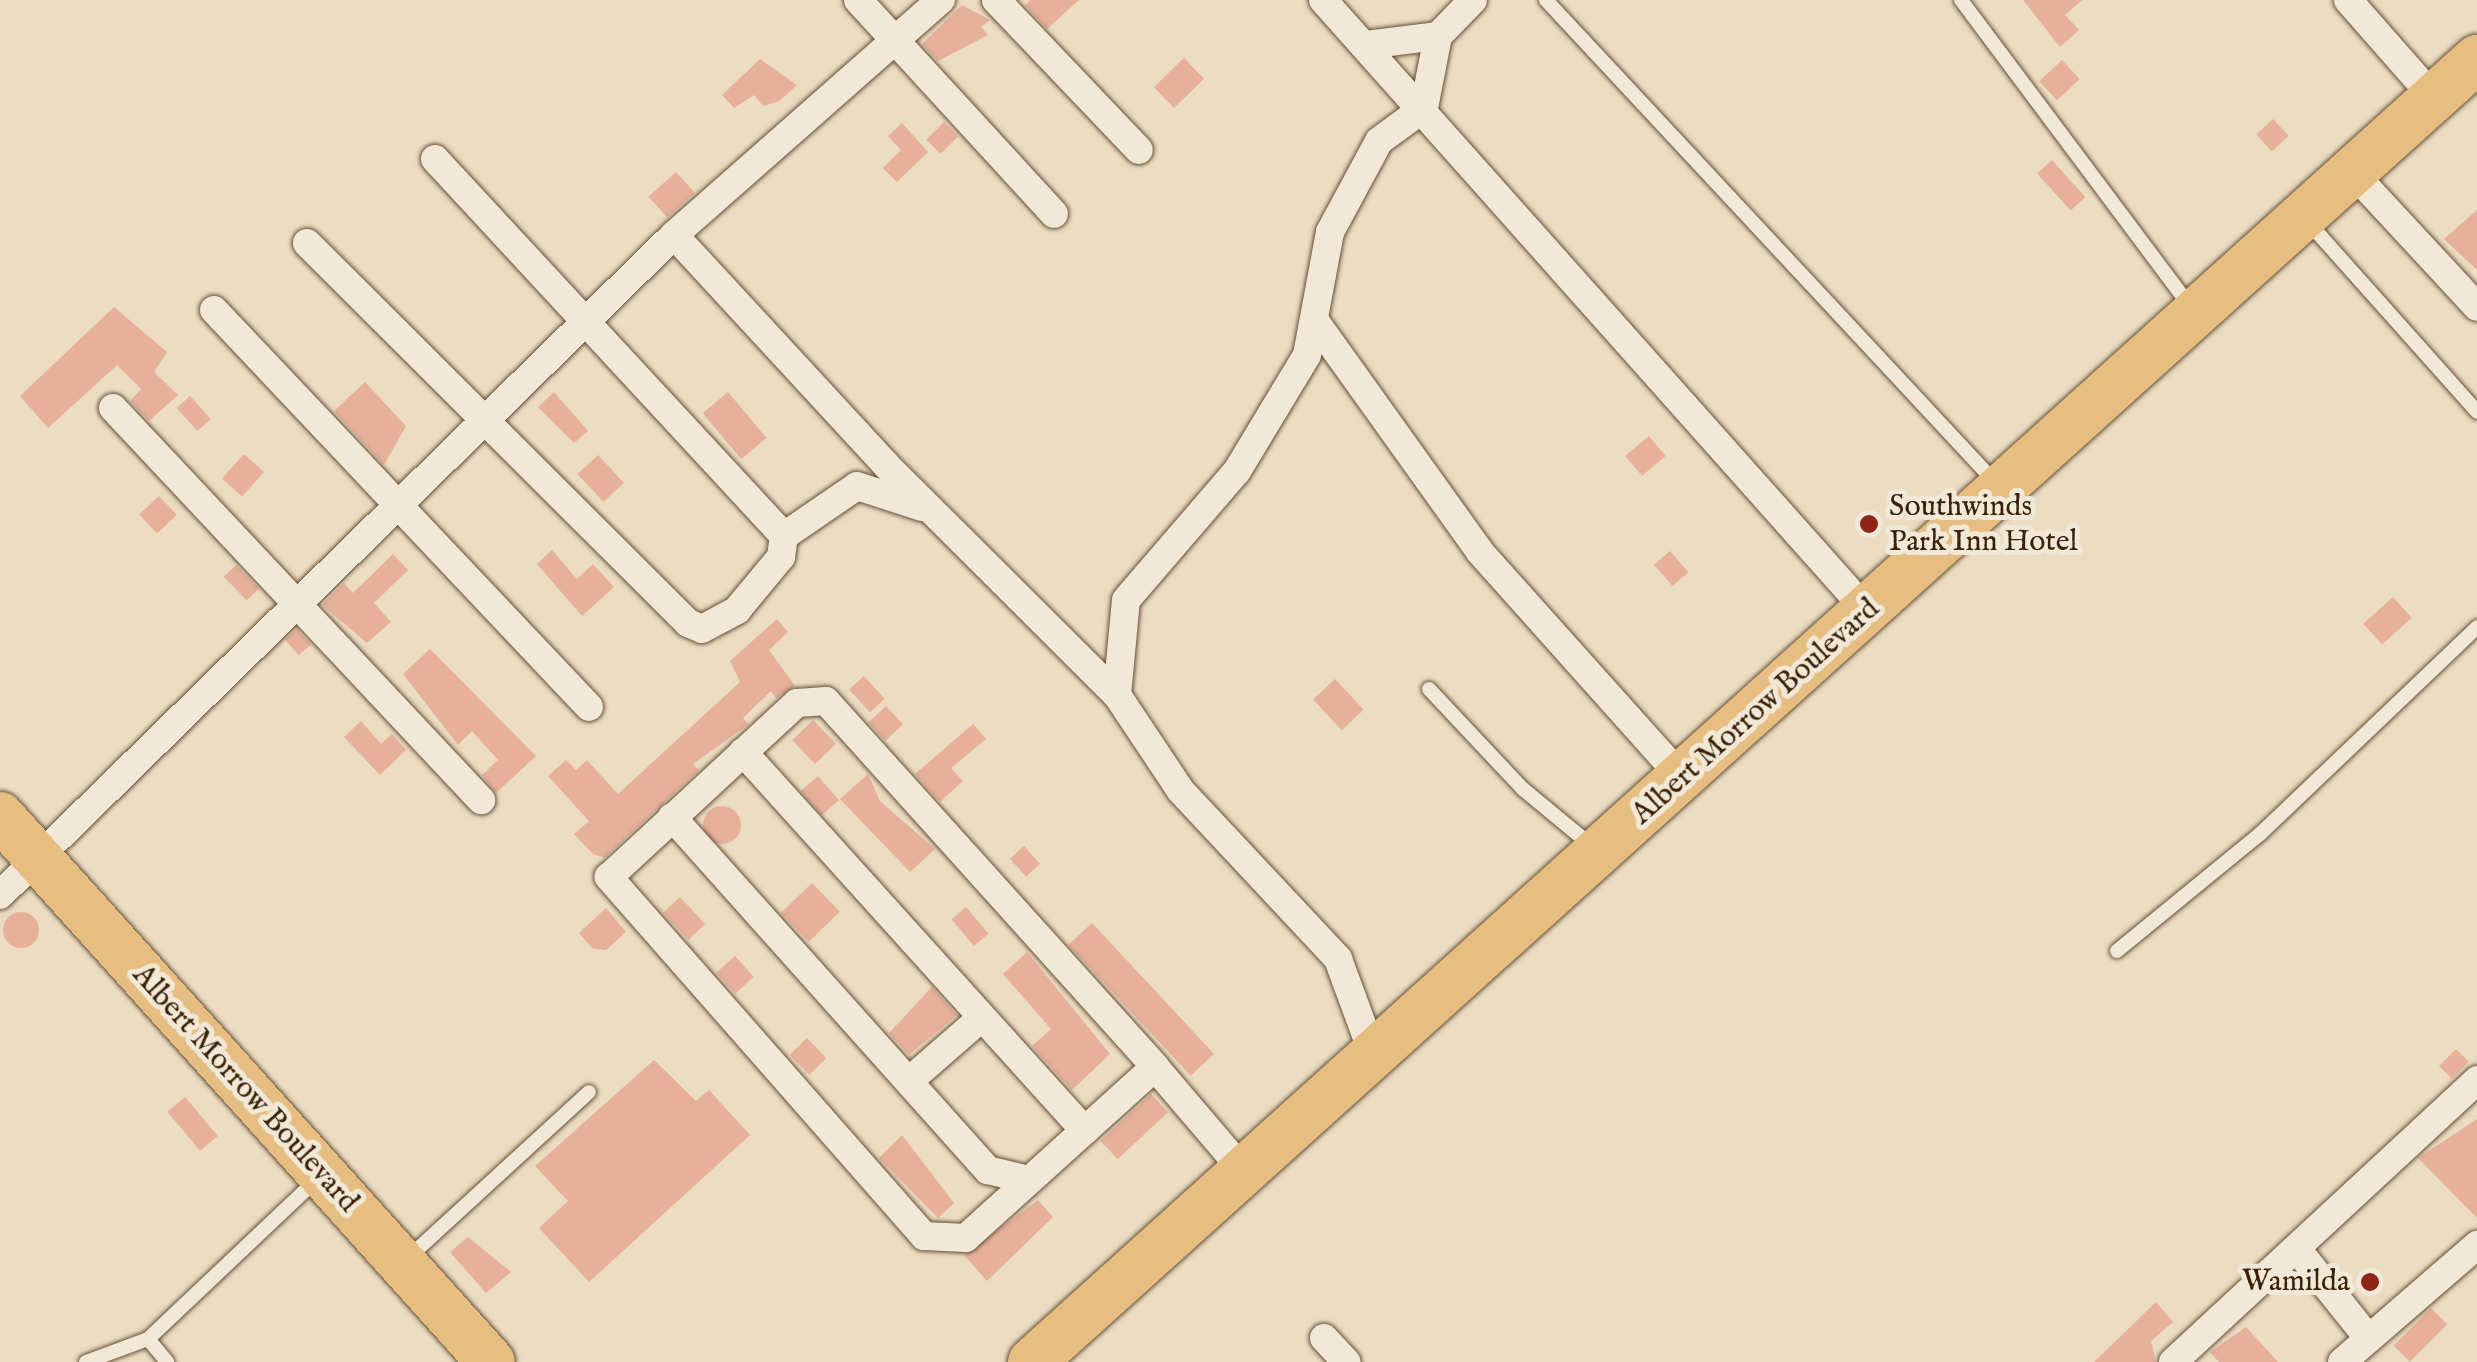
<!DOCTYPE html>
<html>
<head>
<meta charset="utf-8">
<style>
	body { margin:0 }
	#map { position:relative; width:2477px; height:1362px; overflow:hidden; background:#ebdcc2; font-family:"IM FELL English",serif }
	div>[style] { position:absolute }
	.building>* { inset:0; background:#e7b09b; transform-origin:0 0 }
	.round { border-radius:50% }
	.roads { filter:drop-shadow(0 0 2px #665036) drop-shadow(0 0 2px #665036) }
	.lane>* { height:14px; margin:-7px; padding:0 7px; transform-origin:7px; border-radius:7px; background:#f2e8d7 }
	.street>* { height:28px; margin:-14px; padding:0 14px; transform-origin:14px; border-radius:14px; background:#f2e8d7 }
	.highway>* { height:48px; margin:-24px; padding:0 24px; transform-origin:24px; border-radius:24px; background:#e6be81 }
	.dots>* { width:28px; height:28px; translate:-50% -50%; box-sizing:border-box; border:5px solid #f2e8d7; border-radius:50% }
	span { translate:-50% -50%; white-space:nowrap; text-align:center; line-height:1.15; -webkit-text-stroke:10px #f2e8d7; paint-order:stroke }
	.poi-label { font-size:30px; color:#392207 }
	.left { translate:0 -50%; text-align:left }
	.right { translate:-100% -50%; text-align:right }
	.street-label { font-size:30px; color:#392207 }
</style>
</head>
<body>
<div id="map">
	<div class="building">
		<i style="clip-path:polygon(1030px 0,1079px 0,1047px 29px,1025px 5px)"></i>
		<i style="clip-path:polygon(2023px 0,2082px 0,2065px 15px,2079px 30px,2060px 47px)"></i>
		<i style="clip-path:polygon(962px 5px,990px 20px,981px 27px,988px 35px,938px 61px,922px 44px)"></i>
		<i style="left:1184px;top:58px;width:29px;height:42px;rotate:46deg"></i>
		<i style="clip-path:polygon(760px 59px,797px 85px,779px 101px,763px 106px,754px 95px,734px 108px,722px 95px)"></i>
		<i style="left:2062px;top:60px;width:26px;height:31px;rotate:47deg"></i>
		<i style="left:2273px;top:119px;width:23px;height:23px;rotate:47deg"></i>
		<i style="left:944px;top:122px;width:20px;height:25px;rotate:45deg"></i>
		<i style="clip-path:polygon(902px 123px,928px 152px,897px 182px,883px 168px,901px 150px,888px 136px)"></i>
		<i style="left:2052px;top:160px;width:50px;height:20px;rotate:48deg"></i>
		<i style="left:676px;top:172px;width:28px;height:37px;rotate:48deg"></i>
		<i style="clip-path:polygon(2477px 210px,2477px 270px,2444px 239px)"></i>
		<i style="clip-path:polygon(114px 307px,167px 352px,154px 372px,178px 395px,149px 421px,130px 401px,141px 389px,117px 365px,48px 428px,20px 396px)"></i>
		<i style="clip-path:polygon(365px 382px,406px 426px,384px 465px,334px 411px)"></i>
		<i style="clip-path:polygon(554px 392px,588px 431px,574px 443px,538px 407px)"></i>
		<i style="left:728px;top:392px;width:60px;height:33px;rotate:50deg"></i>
		<i style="left:190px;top:396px;width:31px;height:18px;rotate:48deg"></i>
		<i style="left:1649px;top:436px;width:26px;height:31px;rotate:50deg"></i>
		<i style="left:244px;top:454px;width:27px;height:33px;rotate:42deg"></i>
		<i style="left:598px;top:455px;width:38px;height:28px;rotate:47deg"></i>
		<i style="left:159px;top:496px;width:26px;height:27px;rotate:47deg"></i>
		<i style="clip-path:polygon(552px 550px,577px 579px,593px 564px,614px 587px,582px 616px,537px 564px)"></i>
		<i style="left:1670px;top:551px;width:28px;height:21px;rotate:49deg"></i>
		<i style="clip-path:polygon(393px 554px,408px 570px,374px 603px,391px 622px,367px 643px,322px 605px,344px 583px,353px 593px)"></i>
		<i style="left:236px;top:565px;width:33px;height:17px;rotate:46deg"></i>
		<i style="left:2393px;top:597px;width:28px;height:40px;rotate:48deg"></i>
		<i style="clip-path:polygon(777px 619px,788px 632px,769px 650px,795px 686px,776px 698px,771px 691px,743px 718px,749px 724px,693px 764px,699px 770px,604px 858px,593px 854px,574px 834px,589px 821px,548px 776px,566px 760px,576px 770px,587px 760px,618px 794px,740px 682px,730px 661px)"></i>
		<i style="left:297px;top:629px;width:21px;height:16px;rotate:49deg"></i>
		<i style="clip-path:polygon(430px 649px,536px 756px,496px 793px,482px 775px,498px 760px,472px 731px,458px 745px,403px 674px)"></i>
		<i style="left:864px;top:676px;width:31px;height:20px;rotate:48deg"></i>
		<i style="left:1335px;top:679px;width:42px;height:30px;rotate:47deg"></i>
		<i style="left:886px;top:706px;width:25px;height:24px;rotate:47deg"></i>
		<i style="left:813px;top:720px;width:33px;height:29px;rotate:46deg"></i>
		<i style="clip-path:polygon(361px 721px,381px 744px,392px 734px,406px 750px,380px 775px,344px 737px)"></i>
		<i style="clip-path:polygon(973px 724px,986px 739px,951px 768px,963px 781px,940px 802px,915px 774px)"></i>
		<i style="clip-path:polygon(868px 774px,880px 801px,935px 849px,910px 872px,840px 799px)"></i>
		<i style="left:818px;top:776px;width:32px;height:23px;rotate:49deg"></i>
		<i class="round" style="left:703px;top:806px;width:38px;height:38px"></i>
		<i style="left:1024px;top:846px;width:24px;height:19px;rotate:48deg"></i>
		<i style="left:812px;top:883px;width:40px;height:43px;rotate:46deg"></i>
		<i style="left:680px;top:897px;width:37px;height:23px;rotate:47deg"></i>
		<i style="left:966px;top:907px;width:35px;height:19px;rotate:50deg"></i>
		<i style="clip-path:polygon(606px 908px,626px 932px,606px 950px,593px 949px,579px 933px)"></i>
		<i class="round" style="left:3px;top:912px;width:36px;height:36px"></i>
		<i style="left:1092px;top:923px;width:179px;height:32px;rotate:47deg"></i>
		<i style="clip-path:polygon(1027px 952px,1110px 1054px,1072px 1090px,1032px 1046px,1051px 1029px,1003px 974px)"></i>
		<i style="left:735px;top:956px;width:28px;height:25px;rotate:48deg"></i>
		<i style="clip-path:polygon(932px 987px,957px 1015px,909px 1055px,889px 1033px)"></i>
		<i style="left:807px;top:1038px;width:28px;height:24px;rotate:46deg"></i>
		<i style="left:2456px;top:1049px;width:18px;height:24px;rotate:45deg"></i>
		<i style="clip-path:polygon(654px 1060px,696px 1101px,709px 1090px,750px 1135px,589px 1282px,539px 1228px,568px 1201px,535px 1166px)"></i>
		<i style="left:1151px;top:1094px;width:25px;height:69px;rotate:47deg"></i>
		<i style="left:185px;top:1097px;width:51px;height:23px;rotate:50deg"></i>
		<i style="clip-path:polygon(2477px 1119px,2477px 1218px,2418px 1158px)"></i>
		<i style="clip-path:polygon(902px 1135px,954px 1203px,938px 1218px,879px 1158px)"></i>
		<i style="clip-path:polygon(1038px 1200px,1053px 1217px,987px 1281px,964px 1255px)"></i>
		<i style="clip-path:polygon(468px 1237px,511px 1272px,486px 1293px,450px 1252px)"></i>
		<i style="clip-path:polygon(2156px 1302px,2173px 1322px,2151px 1341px,2156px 1362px,2094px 1362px)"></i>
		<i style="left:2431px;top:1308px;width:23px;height:53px;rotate:45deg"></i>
		<i style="clip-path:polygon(2246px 1327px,2278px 1362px,2219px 1362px,2210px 1352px)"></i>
	</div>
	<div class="roads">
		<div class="lane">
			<i style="left:1546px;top:0;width:659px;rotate:47.03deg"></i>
			<i style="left:1961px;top:0;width:386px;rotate:53.2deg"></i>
			<i style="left:2308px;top:222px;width:254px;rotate:48.3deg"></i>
			<i style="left:1429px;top:689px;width:137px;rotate:46.8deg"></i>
			<i style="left:1523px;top:789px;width:91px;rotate:39.6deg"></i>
			<i style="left:2117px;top:951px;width:185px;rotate:-39.3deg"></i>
			<i style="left:2260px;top:834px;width:300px;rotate:-43.6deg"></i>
			<i style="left:409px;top:1257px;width:244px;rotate:-42.5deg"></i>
			<i style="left:148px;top:1339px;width:30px;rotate:50deg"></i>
			<i style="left:86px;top:1362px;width:66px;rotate:-20.4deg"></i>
			<i style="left:148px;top:1339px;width:233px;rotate:-43.4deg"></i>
		</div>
		<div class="street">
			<i style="left:858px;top:0;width:290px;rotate:47.5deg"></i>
			<i style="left:996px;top:0;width:207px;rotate:46.4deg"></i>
			<i style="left:1323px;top:0;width:818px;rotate:48.32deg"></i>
			<i style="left:2348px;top:0;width:132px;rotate:48.7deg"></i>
			<i style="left:1366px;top:45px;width:73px;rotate:-7.1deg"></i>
			<i style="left:1438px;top:36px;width:50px;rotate:-45.8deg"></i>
			<i style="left:435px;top:159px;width:514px;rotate:47.21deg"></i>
			<i style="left:2354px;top:174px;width:181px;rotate:47.2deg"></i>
			<i style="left:674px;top:235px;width:314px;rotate:47.3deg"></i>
			<i style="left:887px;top:466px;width:325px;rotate:44.9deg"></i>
			<i style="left:1117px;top:695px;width:115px;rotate:56.3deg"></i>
			<i style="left:1181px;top:791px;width:230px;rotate:46.9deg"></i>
			<i style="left:1338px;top:959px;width:104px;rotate:69.8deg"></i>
			<i style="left:307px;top:243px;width:538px;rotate:44.92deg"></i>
			<i style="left:688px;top:623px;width:15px;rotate:23deg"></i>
			<i style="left:702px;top:629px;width:40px;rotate:-28deg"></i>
			<i style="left:737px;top:610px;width:69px;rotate:-50.3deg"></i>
			<i style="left:781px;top:557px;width:21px;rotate:-82deg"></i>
			<i style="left:784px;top:536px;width:88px;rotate:-34.4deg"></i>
			<i style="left:857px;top:486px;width:68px;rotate:17.9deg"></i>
			<i style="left:214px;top:310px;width:546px;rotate:46.63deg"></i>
			<i style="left:1317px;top:324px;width:280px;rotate:54.4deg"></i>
			<i style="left:1480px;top:552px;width:303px;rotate:48.2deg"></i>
			<i style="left:113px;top:408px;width:538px;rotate:46.81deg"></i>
			<i style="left:1117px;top:695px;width:95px;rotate:-84.6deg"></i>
			<i style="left:1126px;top:600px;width:170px;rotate:-49.3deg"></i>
			<i style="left:1237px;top:471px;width:135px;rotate:-58.9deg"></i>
			<i style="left:1307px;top:355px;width:125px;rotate:-79.4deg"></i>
			<i style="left:1330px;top:232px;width:103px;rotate:-61.7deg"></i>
			<i style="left:1379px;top:141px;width:56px;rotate:-36.3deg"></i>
			<i style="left:1424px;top:108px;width:73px;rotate:-79deg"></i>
			<i style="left:743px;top:752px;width:510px;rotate:47.94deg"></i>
			<i style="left:672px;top:817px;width:474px;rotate:48.2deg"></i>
			<i style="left:988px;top:1170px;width:41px;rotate:14deg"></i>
			<i style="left:0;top:895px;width:943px;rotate:-44.4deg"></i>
			<i style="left:674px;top:235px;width:356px;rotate:-41.4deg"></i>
			<i style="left:1155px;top:1067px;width:255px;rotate:137.9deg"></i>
			<i style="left:966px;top:1238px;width:42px;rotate:-177.3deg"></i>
			<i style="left:924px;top:1236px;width:478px;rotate:-131.3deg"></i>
			<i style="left:609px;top:877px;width:256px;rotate:-42.8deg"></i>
			<i style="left:797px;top:703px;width:29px;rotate:-4deg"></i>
			<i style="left:826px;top:701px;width:492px;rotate:48deg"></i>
			<i style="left:1155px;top:1067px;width:142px;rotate:49.6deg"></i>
			<i style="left:909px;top:1081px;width:94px;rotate:-41.1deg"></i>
			<i style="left:2297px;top:1249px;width:114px;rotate:51.4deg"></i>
			<i style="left:1324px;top:1338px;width:33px;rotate:47deg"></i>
			<i style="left:2173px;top:1362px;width:415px;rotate:-42.8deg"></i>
			<i style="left:2342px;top:1362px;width:179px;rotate:-40.9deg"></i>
		</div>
		<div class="highway">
			<i style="left:0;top:816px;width:734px;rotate:48.04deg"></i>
			<i style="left:1032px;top:1362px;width:1946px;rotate:-42.04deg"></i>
		</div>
	</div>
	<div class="dots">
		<i style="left:1869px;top:524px;background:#8f2418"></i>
		<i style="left:2370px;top:1282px;background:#8f2418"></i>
	</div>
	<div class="poi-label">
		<span class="left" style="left:1889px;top:524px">Southwinds<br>Park Inn Hotel</span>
		<span class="right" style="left:2350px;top:1282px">Wamilda</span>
	</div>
	<div class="street-label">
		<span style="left:1756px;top:712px;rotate:-42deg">Albert Morrow Boulevard</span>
		<span style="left:245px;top:1089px;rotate:48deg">Albert Morrow Boulevard</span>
	</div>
</div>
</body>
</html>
